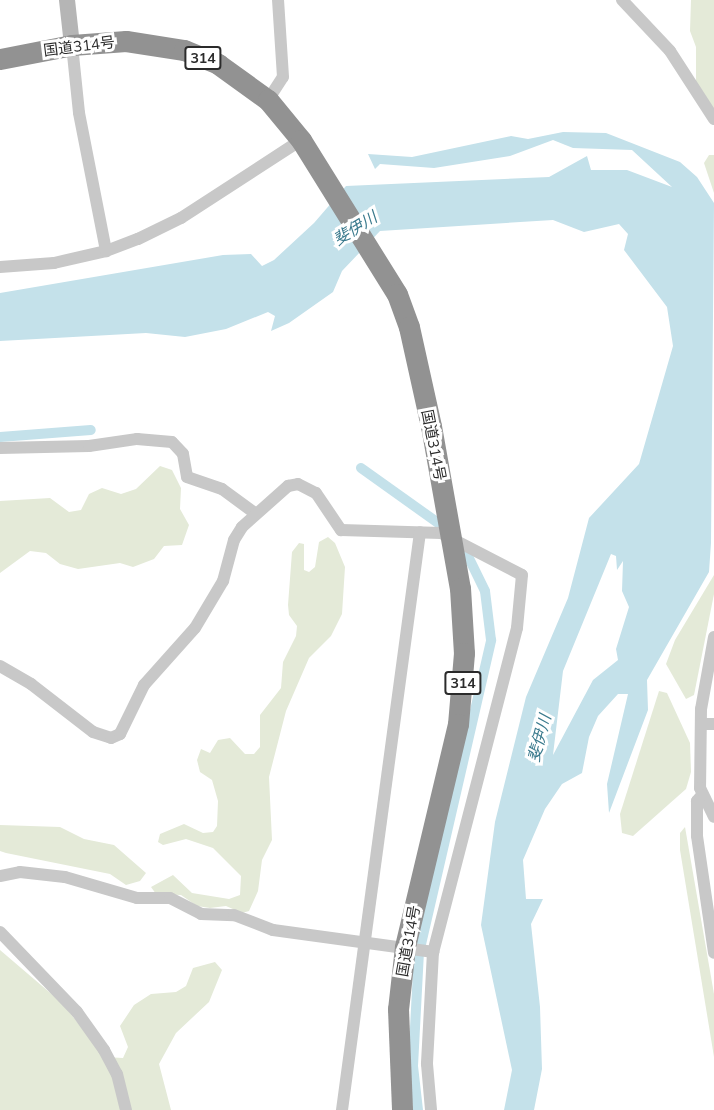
<!DOCTYPE html>
<html>
<head>
<meta charset="utf-8">
<style>
	body { margin:0 }
	#map { position:relative; width:714px; height:1110px; overflow:hidden; background:#fff; font-family:Mulish,"Noto Sans JP",sans-serif }
	div>[style] { position:absolute }
	.green>* { inset:0; background:#e4ead8 }
	.water>* { inset:0; background:#c4e1ea }
	.canal>* { height:10px; margin:-5px; padding:0 5px; transform-origin:5px; border-radius:5px; background:#c4e1ea }
	.street>* { height:12px; margin:-6px; padding:0 6px; transform-origin:6px; border-radius:6px; background:#c8c8c8 }
	.secondary>* { height:16px; margin:-8px; padding:0 8px; transform-origin:8px; border-radius:8px; background:#b5b5b5 }
	.highway>* { height:21px; margin:-10.5px; padding:0 10.5px; transform-origin:10.5px; border-radius:10.5px; background:#929292 }
	span { translate:-50% -50%; white-space:nowrap; text-align:center; line-height:1.15; -webkit-text-stroke:6px #fff; paint-order:stroke }
	.shield-label span { padding:2px 4px; background:#fff; border:2px solid; border-radius:4px; -webkit-text-stroke-width:0 }
	.shield-label { font-size:14px; color:#2b2b2b; font-weight:700 }
	.street-label { font-size:15px; color:#2b2b2b }
	.water-label { font-size:16px; color:#3a7a8d; font-style:italic }
</style>
</head>
<body>
<div id="map">
	<div class="green">
		<i style="clip-path:polygon(691px 0,714px 0,714px 114px,696px 87px,696px 47px,690px 31px)"></i>
		<i style="clip-path:polygon(709px 155px,714px 155px,714px 193px,704px 163px)"></i>
		<i style="clip-path:polygon(160px 466px,172px 470px,181px 488px,180px 509px,189px 525px,182px 545px,164px 546px,154px 559px,133px 567px,120px 563px,78px 569px,60px 564px,46px 553px,30px 551px,0 573px,0 501px,50px 498px,69px 512px,81px 510px,89px 494px,102px 488px,121px 494px,136px 489px)"></i>
		<i style="clip-path:polygon(328px 537px,335px 543px,345px 567px,342px 614px,331px 636px,309px 658px,286px 711px,269px 777px,272px 840px,262px 860px,258px 891px,249px 911px,242px 913px,226px 906px,210px 908px,197px 906px,181px 895px,156px 894px,151px 887px,173px 875px,192px 893px,229px 899px,240px 895px,241px 876px,213px 848px,186px 839px,163px 845px,158px 842px,160px 834px,184px 824px,203px 833px,213px 832px,217px 826px,218px 801px,212px 780px,200px 772px,197px 760px,201px 749px,210px 753px,218px 740px,230px 738px,245px 754px,254px 754px,260px 747px,260px 715px,281px 688px,283px 662px,296px 636px,297px 626px,289px 615px,288px 605px,292px 552px,299px 543px,304px 544px,304px 570px,309px 572px,315px 567px,319px 542px)"></i>
		<i style="clip-path:polygon(714px 575px,714px 594px,694px 695px,686px 699px,666px 664px,675px 640px)"></i>
		<i style="clip-path:polygon(659px 691px,667px 693px,690px 743px,691px 772px,686px 789px,633px 836px,622px 833px,620px 814px)"></i>
		<i style="clip-path:polygon(0 825px,60px 827px,84px 839px,114px 845px,146px 873px,140px 881px,126px 885px,110px 874px,6px 853px,0 851px)"></i>
		<i style="clip-path:polygon(685px 827px,714px 994px,714px 1057px,680px 850px,680px 833px)"></i>
		<i style="clip-path:polygon(0 950px,62px 1003px,105px 1057px,123px 1058px,128px 1047px,120px 1026px,134px 1005px,151px 994px,176px 992px,186px 986px,193px 968px,215px 962px,222px 970px,209px 1002px,176px 1033px,159px 1064px,171px 1110px,0 1110px)"></i>
	</div>
	<div class="water">
		<i style="clip-path:polygon(evenodd,563px 132px,606px 133px,680px 162px,697px 177px,714px 203px,711px 543px,709px 572px,647px 680px,648px 710px,609px 813px,607px 784px,628px 694px,618px 694px,598px 716px,589px 737px,582px 773px,562px 784px,545px 809px,523px 860px,526px 899px,543px 899px,531px 924px,540px 1007px,542px 1069px,534px 1110px,504px 1110px,512px 1070px,481px 925px,495px 822px,526px 697px,568px 598px,589px 518px,639px 464px,673px 346px,667px 307px,624px 250px,628px 234px,619px 224px,584px 232px,553px 220px,380px 231px,342px 271px,333px 292px,289px 323px,271px 331px,275px 316px,268px 312px,226px 329px,185px 337px,146px 333px,0 341px,0 293px,223px 255px,251px 254px,262px 266px,274px 260px,314px 223px,346px 186px,549px 177px,587px 156px,591px 170px,627px 170px,672px 187px,632px 150px,573px 148px,553px 140px,510px 156px,434px 168px,380px 164px,375px 169px,368px 154px,412px 157px,511px 136px,528px 139px,563px 132px,611px 554px,616px 556px,617px 570px,623px 561px,622px 591px,629px 607px,616px 649px,618px 660px,593px 680px,553px 755px,563px 671px,611px 554px)"></i>
	</div>
	<div class="canal">
		<i style="left:0;top:437px;width:91px;rotate:-4.4deg"></i>
		<i style="left:361px;top:468px;width:95px;rotate:35.5deg"></i>
		<i style="left:418px;top:1110px;width:44px;rotate:-96.5deg"></i>
		<i style="left:413px;top:1066px;width:113px;rotate:-87deg"></i>
		<i style="left:419px;top:953px;width:321px;rotate:-77deg"></i>
		<i style="left:491px;top:640px;width:49px;rotate:-97deg"></i>
		<i style="left:485px;top:591px;width:43px;rotate:-116deg"></i>
	</div>
	<div class="street">
		<i style="left:622px;top:0;width:70px;rotate:46.7deg"></i>
		<i style="left:670px;top:51px;width:81px;rotate:57.1deg"></i>
		<i style="left:72px;top:45px;width:68px;rotate:84.1deg"></i>
		<i style="left:79px;top:113px;width:141px;rotate:78.9deg"></i>
		<i style="left:268px;top:100px;width:27px;rotate:-57deg"></i>
		<i style="left:283px;top:77px;width:77px;rotate:-93.7deg"></i>
		<i style="left:0;top:267px;width:54px;rotate:-4.2deg"></i>
		<i style="left:54px;top:263px;width:53px;rotate:-13deg"></i>
		<i style="left:106px;top:251px;width:34px;rotate:-21deg"></i>
		<i style="left:138px;top:239px;width:48px;rotate:-26deg"></i>
		<i style="left:181px;top:218px;width:143px;rotate:-33deg"></i>
		<i style="left:0;top:448px;width:89px;rotate:-1.3deg"></i>
		<i style="left:89px;top:446px;width:49px;rotate:-8.3deg"></i>
		<i style="left:137px;top:439px;width:35px;rotate:5deg"></i>
		<i style="left:172px;top:442px;width:16px;rotate:47deg"></i>
		<i style="left:183px;top:454px;width:23px;rotate:80deg"></i>
		<i style="left:187px;top:477px;width:37px;rotate:19deg"></i>
		<i style="left:222px;top:489px;width:42px;rotate:36.3deg"></i>
		<i style="left:714px;top:637px;width:73px;rotate:100.2deg"></i>
		<i style="left:701px;top:709px;width:79px;rotate:90.7deg"></i>
		<i style="left:700px;top:788px;width:32px;rotate:64deg"></i>
		<i style="left:0;top:666px;width:36px;rotate:30deg"></i>
		<i style="left:31px;top:684px;width:78px;rotate:37.7deg"></i>
		<i style="left:93px;top:732px;width:19px;rotate:18deg"></i>
		<i style="left:111px;top:738px;width:10px;rotate:-24deg"></i>
		<i style="left:120px;top:734px;width:55px;rotate:-63.9deg"></i>
		<i style="left:144px;top:685px;width:76px;rotate:-48.2deg"></i>
		<i style="left:195px;top:628px;width:55px;rotate:-59.2deg"></i>
		<i style="left:223px;top:581px;width:42px;rotate:-75deg"></i>
		<i style="left:234px;top:540px;width:15px;rotate:-58deg"></i>
		<i style="left:242px;top:527px;width:62px;rotate:-41.7deg"></i>
		<i style="left:288px;top:486px;width:10px;rotate:-11deg"></i>
		<i style="left:298px;top:484px;width:20px;rotate:27deg"></i>
		<i style="left:316px;top:493px;width:45px;rotate:56deg"></i>
		<i style="left:341px;top:530px;width:100px;rotate:1.7deg"></i>
		<i style="left:441px;top:533px;width:91px;rotate:27.4deg"></i>
		<i style="left:522px;top:575px;width:53px;rotate:95.4deg"></i>
		<i style="left:517px;top:628px;width:335px;rotate:104.5deg"></i>
		<i style="left:433px;top:952px;width:112px;rotate:93.1deg"></i>
		<i style="left:427px;top:1064px;width:46px;rotate:85deg"></i>
		<i style="left:701px;top:724px;width:13px"></i>
		<i style="left:702px;top:795px;width:8px;rotate:130deg"></i>
		<i style="left:697px;top:801px;width:35px;rotate:90deg"></i>
		<i style="left:697px;top:836px;width:118px;rotate:81.7deg"></i>
		<i style="left:0;top:876px;width:20px;rotate:-11deg"></i>
		<i style="left:20px;top:872px;width:45px;rotate:6.3deg"></i>
		<i style="left:65px;top:877px;width:75px;rotate:16.3deg"></i>
		<i style="left:137px;top:898px;width:33px"></i>
		<i style="left:170px;top:898px;width:35px;rotate:27deg"></i>
		<i style="left:201px;top:914px;width:33px;rotate:2deg"></i>
		<i style="left:234px;top:915px;width:42px;rotate:21deg"></i>
		<i style="left:273px;top:930px;width:162px;rotate:7.8deg"></i>
		<i style="left:0;top:932px;width:111px;rotate:46.1deg"></i>
		<i style="left:77px;top:1012px;width:47px;rotate:54.6deg"></i>
		<i style="left:104px;top:1050px;width:27px;rotate:62deg"></i>
		<i style="left:117px;top:1074px;width:37px;rotate:76deg"></i>
		<i style="left:342px;top:1110px;width:583px;rotate:-82.31deg"></i>
	</div>
	<div class="secondary">
		<i style="left:67px;top:0;width:45px;rotate:83.7deg"></i>
	</div>
	<div class="highway">
		<i style="left:0;top:59px;width:73px;rotate:-11deg"></i>
		<i style="left:72px;top:45px;width:54px;rotate:-4.2deg"></i>
		<i style="left:126px;top:41px;width:59px;rotate:8.8deg"></i>
		<i style="left:184px;top:50px;width:37px;rotate:22deg"></i>
		<i style="left:218px;top:64px;width:62px;rotate:35.8deg"></i>
		<i style="left:268px;top:100px;width:52px;rotate:50.5deg"></i>
		<i style="left:301px;top:140px;width:181px;rotate:58.1deg"></i>
		<i style="left:397px;top:294px;width:35px;rotate:70deg"></i>
		<i style="left:409px;top:327px;width:101px;rotate:77.5deg"></i>
		<i style="left:431px;top:426px;width:165px;rotate:79.9deg"></i>
		<i style="left:460px;top:588px;width:65px;rotate:86.5deg"></i>
		<i style="left:464px;top:653px;width:71px;rotate:94.8deg"></i>
		<i style="left:458px;top:724px;width:229px;rotate:103.4deg"></i>
		<i style="left:405px;top:947px;width:62px;rotate:96.4deg"></i>
		<i style="left:398px;top:1009px;width:101px;rotate:87.7deg"></i>
	</div>
	<div class="shield-label">
		<span style="left:203px;top:58px">314</span>
		<span style="left:463px;top:683px">314</span>
	</div>
	<div class="street-label">
		<span style="left:79px;top:46px;rotate:-7deg">国道314号</span>
		<span style="left:434px;top:445px;rotate:79deg">国道314号</span>
		<span style="left:408px;top:941px;rotate:-80deg">国道314号</span>
	</div>
	<div class="water-label">
		<span style="left:355px;top:228px;rotate:-32deg">斐伊川</span>
		<span style="left:539px;top:738px;rotate:-75deg">斐伊川</span>
	</div>
</div>
</body>
</html>
